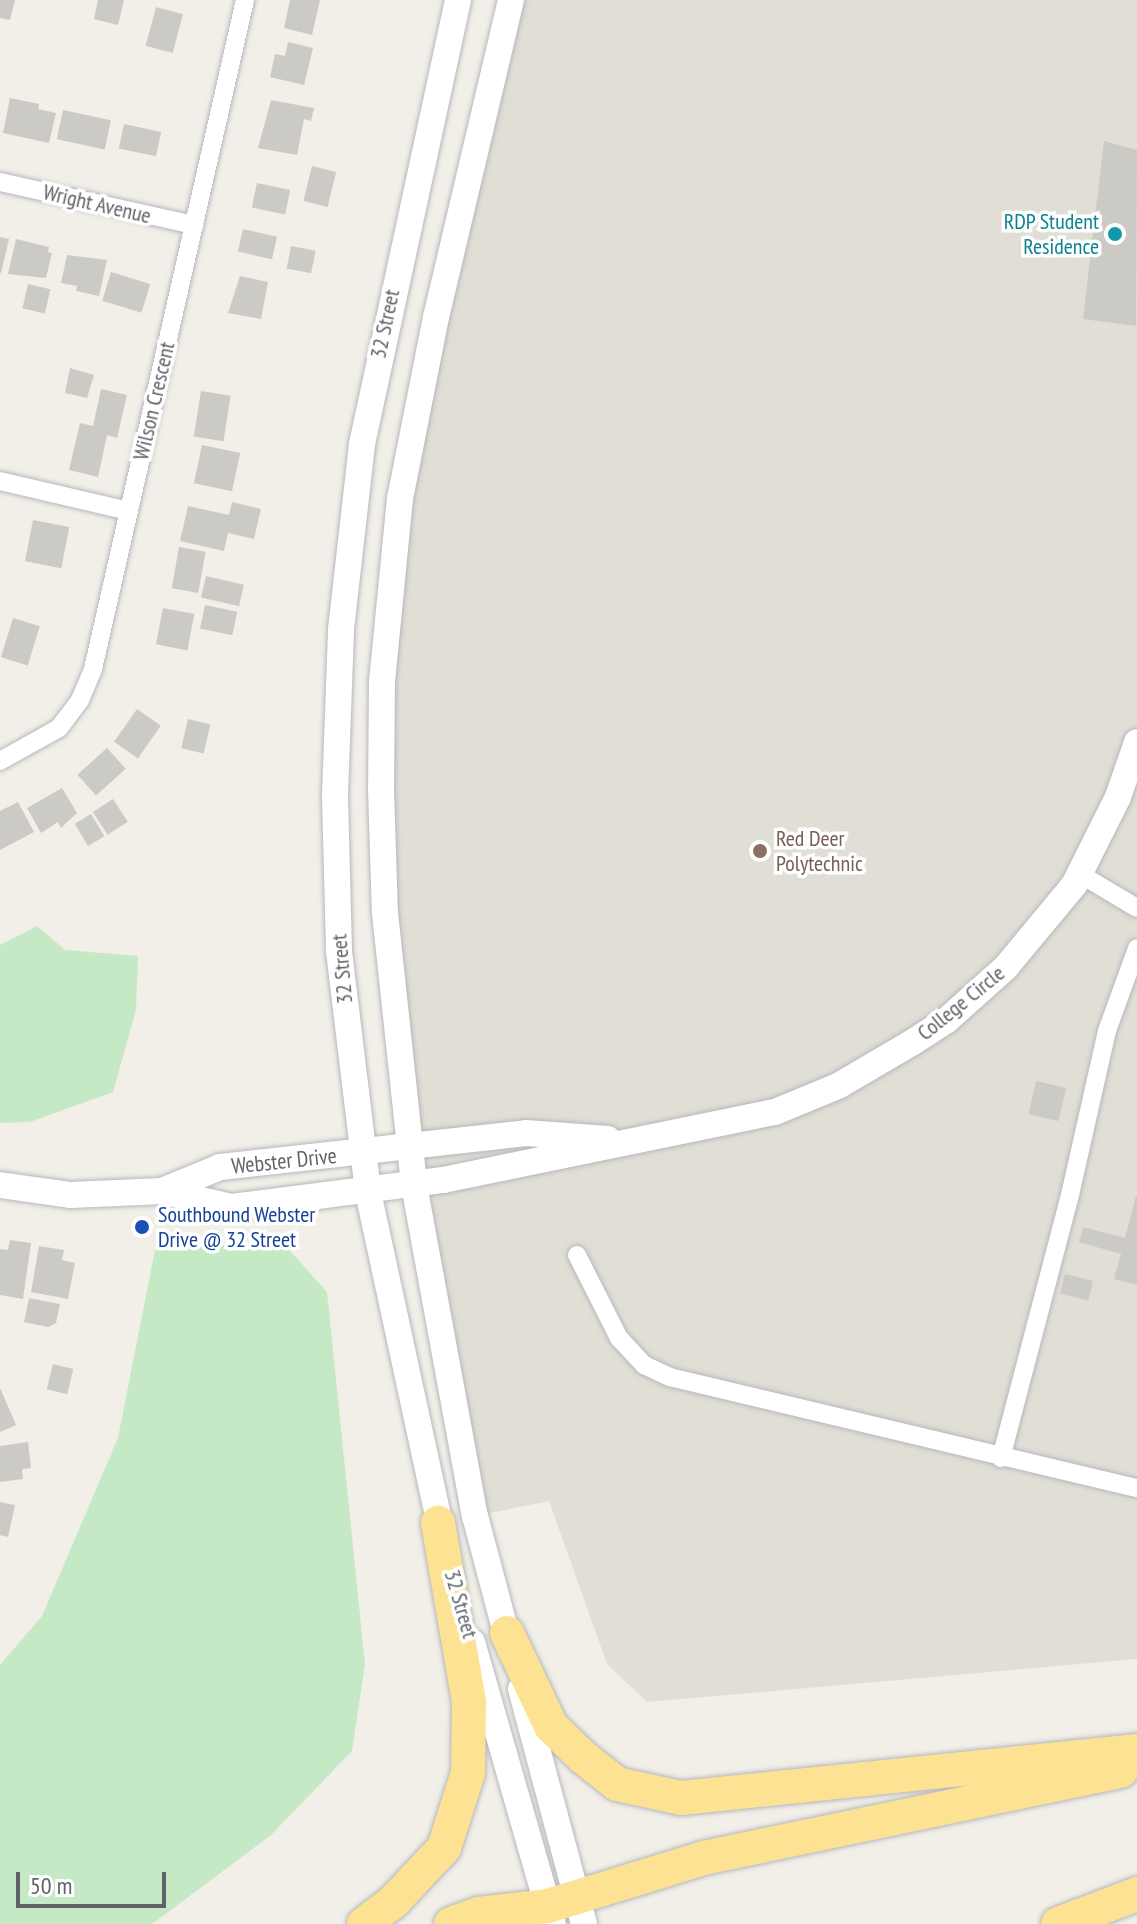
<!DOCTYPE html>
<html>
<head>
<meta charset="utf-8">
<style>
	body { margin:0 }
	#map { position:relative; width:1137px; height:1924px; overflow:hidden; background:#f1efe8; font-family:"PT Sans Narrow",sans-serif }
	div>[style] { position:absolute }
	.education>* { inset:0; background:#e1ded6 }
	.green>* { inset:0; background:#c5e8c5 }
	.building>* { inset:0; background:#cccac5; transform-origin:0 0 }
	.roads { filter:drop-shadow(0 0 2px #b5b8bc) drop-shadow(0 0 2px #b5b8bc) }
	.street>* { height:18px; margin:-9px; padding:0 9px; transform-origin:9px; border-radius:9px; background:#fff }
	.secondary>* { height:26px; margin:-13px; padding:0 13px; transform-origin:13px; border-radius:13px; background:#fff }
	.highway>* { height:34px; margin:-17px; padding:0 17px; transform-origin:17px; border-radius:17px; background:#fde293 }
	.dots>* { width:22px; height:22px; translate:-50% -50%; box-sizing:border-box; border:4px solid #fff; border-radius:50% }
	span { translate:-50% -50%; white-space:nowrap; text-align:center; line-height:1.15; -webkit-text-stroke:7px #fff; paint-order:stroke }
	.street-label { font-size:22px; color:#5f6368 }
	.culture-label { font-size:22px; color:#0d838f }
	.right { translate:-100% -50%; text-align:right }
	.education-label { font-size:22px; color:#785e54 }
	.left { translate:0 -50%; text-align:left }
	.transit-label { font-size:22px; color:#164399 }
	.scale { position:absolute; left:16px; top:1872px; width:150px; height:36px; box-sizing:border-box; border:4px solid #5f6368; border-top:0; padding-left:10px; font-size:24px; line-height:28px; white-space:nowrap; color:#5f6368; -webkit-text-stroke:6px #fff; paint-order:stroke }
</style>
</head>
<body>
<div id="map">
	<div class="education">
		<i style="clip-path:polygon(511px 0,1137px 0,1137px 1659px,647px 1702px,607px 1664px,549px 1501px,475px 1516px,395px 1024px,390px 587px)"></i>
	</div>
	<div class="green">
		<i style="clip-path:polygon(37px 926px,65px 950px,138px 956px,136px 1010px,113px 1092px,30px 1122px,0 1123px,0 945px)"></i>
		<i style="clip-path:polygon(281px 1241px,327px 1292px,365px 1664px,352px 1751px,271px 1835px,152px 1924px,0 1924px,0 1665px,42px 1616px,118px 1438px,155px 1250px)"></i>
	</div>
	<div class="building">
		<i style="clip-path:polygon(0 0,15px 0,10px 20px,0 18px)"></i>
		<i style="clip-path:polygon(98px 0,124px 0,118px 25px,94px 19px)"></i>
		<i style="clip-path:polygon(290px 0,320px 0,312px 35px,284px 28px)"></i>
		<i style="left:156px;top:7px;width:28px;height:40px;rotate:15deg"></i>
		<i style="clip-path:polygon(288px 42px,313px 48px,304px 85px,270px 77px,275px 54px,285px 56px)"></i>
		<i style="clip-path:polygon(10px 98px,39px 104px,38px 109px,56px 113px,49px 143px,3px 133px)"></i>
		<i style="clip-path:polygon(271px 100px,314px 108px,311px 121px,304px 119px,297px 155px,258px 148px)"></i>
		<i style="left:63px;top:110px;width:49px;height:30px;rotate:12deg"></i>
		<i style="left:124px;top:124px;width:38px;height:25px;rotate:12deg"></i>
		<i style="clip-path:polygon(1104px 141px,1137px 150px,1136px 326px,1083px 319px)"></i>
		<i style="left:312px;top:166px;width:25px;height:36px;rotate:14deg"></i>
		<i style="left:257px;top:183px;width:34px;height:25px;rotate:12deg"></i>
		<i style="left:243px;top:229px;width:35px;height:23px;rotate:13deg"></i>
		<i style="clip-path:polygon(0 237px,9px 239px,1px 273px,0 273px)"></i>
		<i style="clip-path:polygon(16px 239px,49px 247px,48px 252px,52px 253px,46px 278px,8px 274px)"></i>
		<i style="left:291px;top:246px;width:25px;height:23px;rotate:11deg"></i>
		<i style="clip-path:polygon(67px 255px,107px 260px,99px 296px,76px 291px,77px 286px,61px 283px)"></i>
		<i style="left:111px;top:272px;width:41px;height:30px;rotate:17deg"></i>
		<i style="clip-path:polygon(240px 276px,268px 282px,261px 319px,228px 313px)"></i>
		<i style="left:28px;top:284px;width:23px;height:25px;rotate:13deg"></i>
		<i style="clip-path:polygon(70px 368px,94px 375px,87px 398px,65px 393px)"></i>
		<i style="clip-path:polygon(101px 389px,127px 395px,117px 438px,107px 435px,98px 477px,69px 470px,80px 423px,93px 426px)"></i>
		<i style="left:201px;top:391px;width:30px;height:46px;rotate:9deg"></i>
		<i style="left:202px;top:445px;width:39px;height:39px;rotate:12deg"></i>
		<i style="clip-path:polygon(232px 502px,261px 509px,254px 539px,228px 533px,224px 551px,180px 541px,188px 506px,229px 515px)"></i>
		<i style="left:33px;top:520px;width:37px;height:42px;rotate:11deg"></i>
		<i style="left:179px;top:547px;width:27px;height:42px;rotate:10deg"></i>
		<i style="left:206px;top:576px;width:39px;height:22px;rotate:13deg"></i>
		<i style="left:205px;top:605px;width:33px;height:24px;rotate:12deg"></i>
		<i style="left:163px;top:608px;width:32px;height:37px;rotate:11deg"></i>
		<i style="left:13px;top:618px;width:28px;height:41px;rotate:17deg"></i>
		<i style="left:137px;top:709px;width:29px;height:40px;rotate:35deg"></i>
		<i style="left:188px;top:719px;width:23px;height:30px;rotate:13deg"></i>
		<i style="left:107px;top:748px;width:28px;height:40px;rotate:48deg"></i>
		<i style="clip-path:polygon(62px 788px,77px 813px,61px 828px,58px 822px,41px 833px,27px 808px)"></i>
		<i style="left:113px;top:799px;width:27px;height:24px;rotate:57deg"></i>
		<i style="clip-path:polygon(18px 802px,34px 832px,0 850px,0 811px)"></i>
		<i style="left:91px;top:814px;width:26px;height:19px;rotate:59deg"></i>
		<i style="left:1036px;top:1081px;width:31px;height:34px;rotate:13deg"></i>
		<i style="clip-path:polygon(1136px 1196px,1137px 1197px,1137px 1285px,1114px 1279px,1121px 1254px,1079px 1242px,1083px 1227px,1125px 1238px)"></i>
		<i style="clip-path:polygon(10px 1240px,31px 1243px,23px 1299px,0 1295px,0 1249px,8px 1250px)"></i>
		<i style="clip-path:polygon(39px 1246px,64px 1250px,62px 1260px,75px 1263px,68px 1299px,31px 1292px)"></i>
		<i style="left:1065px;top:1274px;width:29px;height:20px;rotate:14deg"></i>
		<i style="clip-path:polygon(29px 1298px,60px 1304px,56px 1323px,48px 1327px,24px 1322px)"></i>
		<i style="left:53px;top:1364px;width:21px;height:26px;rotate:14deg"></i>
		<i style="clip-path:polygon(0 1388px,16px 1425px,0 1432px)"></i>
		<i style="clip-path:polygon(28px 1442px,31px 1468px,22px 1469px,23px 1479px,0 1482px,0 1446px)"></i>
		<i style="clip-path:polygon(0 1502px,15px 1505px,8px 1537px,0 1535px)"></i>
	</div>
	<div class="roads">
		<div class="street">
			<i style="left:0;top:182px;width:199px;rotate:12.5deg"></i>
			<i style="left:0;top:481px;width:132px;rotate:13.1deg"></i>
			<i style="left:0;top:761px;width:68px;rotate:-29.2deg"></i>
			<i style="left:59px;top:728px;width:35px;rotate:-53deg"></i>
			<i style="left:80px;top:700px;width:34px;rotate:-67deg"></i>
			<i style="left:93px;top:669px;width:686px;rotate:-77.2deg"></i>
			<i style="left:1080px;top:874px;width:66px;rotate:30.8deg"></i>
			<i style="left:577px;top:1255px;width:93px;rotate:63.2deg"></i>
			<i style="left:619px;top:1338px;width:37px;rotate:47deg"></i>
			<i style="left:644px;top:1365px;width:29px;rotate:25deg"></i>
			<i style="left:670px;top:1377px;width:480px;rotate:13.4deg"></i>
			<i style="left:1001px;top:1458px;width:272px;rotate:-75.3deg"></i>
			<i style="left:1070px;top:1195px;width:168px;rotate:-77.3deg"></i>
			<i style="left:1107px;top:1031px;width:88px;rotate:-70.1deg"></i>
		</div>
		<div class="secondary">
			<i style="left:511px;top:0;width:326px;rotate:103.3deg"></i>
			<i style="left:436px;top:317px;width:185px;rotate:101.2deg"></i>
			<i style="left:400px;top:498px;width:183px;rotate:95.6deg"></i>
			<i style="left:382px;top:680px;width:109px;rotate:90.5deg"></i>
			<i style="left:381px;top:789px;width:124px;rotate:88.2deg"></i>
			<i style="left:385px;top:913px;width:274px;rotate:83.9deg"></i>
			<i style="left:414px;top:1185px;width:337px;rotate:79.6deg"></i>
			<i style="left:475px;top:1516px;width:140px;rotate:75.1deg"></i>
			<i style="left:0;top:1185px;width:72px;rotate:8deg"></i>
			<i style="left:71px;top:1195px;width:91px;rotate:-2.5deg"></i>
			<i style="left:162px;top:1191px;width:72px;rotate:12.9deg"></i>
			<i style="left:232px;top:1207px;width:213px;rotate:-7.3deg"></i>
			<i style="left:443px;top:1180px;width:339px;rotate:-11.6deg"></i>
			<i style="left:775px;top:1112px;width:68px;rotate:-22.4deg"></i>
			<i style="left:838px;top:1086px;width:87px;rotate:-30.4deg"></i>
			<i style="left:913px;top:1042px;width:40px;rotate:-32.9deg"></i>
			<i style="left:947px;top:1020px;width:79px;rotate:-41.9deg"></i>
			<i style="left:1006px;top:967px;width:107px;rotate:-50.3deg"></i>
			<i style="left:1074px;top:885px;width:98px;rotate:-63.4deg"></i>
			<i style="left:1118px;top:797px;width:58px;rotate:-70.9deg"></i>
			<i style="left:162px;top:1191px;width:63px;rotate:-22.5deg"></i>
			<i style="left:220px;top:1167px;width:308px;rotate:-6.3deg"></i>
			<i style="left:526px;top:1133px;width:82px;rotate:4.2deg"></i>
			<i style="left:443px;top:1539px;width:356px;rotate:-102.2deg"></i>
			<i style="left:368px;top:1191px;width:243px;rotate:-96.9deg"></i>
			<i style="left:339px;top:950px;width:155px;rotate:-91.5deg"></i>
			<i style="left:335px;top:795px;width:166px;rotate:-87.9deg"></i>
			<i style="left:341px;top:629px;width:186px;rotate:-83.5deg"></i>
			<i style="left:362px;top:444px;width:454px;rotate:-77.8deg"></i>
			<i style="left:472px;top:1642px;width:293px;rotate:74deg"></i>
			<i style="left:521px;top:1689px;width:243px;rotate:75deg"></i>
		</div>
		<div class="highway">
			<i style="left:507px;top:1633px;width:103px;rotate:64.7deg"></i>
			<i style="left:551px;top:1726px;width:46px;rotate:44.1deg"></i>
			<i style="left:584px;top:1758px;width:42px;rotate:38.2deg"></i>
			<i style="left:617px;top:1784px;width:66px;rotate:12.3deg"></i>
			<i style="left:681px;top:1798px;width:458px;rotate:-5.9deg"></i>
			<i style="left:364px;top:1924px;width:38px;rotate:-37deg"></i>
			<i style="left:394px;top:1901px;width:73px;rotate:-46.7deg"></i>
			<i style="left:444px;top:1848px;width:79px;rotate:-72.3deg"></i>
			<i style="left:468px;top:1773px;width:71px;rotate:-89.2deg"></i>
			<i style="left:469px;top:1702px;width:182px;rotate:-99.8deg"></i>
			<i style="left:451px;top:1924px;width:29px;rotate:-20deg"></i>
			<i style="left:478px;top:1914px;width:70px;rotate:-6.5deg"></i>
			<i style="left:548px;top:1906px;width:163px;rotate:-17.1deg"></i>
			<i style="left:704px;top:1858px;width:426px;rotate:-11.8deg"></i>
			<i style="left:1058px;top:1924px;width:85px;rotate:-20.8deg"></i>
		</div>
	</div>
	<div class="dots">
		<i style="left:1115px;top:234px;background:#0f9aa8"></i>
		<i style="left:760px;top:851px;background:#8d6e63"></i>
		<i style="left:142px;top:1227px;background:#1a4fb4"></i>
	</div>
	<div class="street-label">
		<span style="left:97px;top:204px;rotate:13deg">Wright Avenue</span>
		<span style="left:385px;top:324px;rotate:-78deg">32 Street</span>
		<span style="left:154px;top:401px;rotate:-77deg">Wilson Crescent</span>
		<span style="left:342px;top:969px;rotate:-95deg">32 Street</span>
		<span style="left:961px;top:1003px;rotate:-39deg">College Circle</span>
		<span style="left:284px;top:1161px;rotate:-6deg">Webster Drive</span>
		<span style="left:461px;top:1604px;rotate:74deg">32 Street</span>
	</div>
	<div class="culture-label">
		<span class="right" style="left:1099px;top:234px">RDP Student<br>Residence</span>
	</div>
	<div class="education-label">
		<span class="left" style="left:776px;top:851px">Red Deer<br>Polytechnic</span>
	</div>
	<div class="transit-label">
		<span class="left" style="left:158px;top:1227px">Southbound Webster<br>Drive @ 32 Street</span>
	</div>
	<div class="scale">50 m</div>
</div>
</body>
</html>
